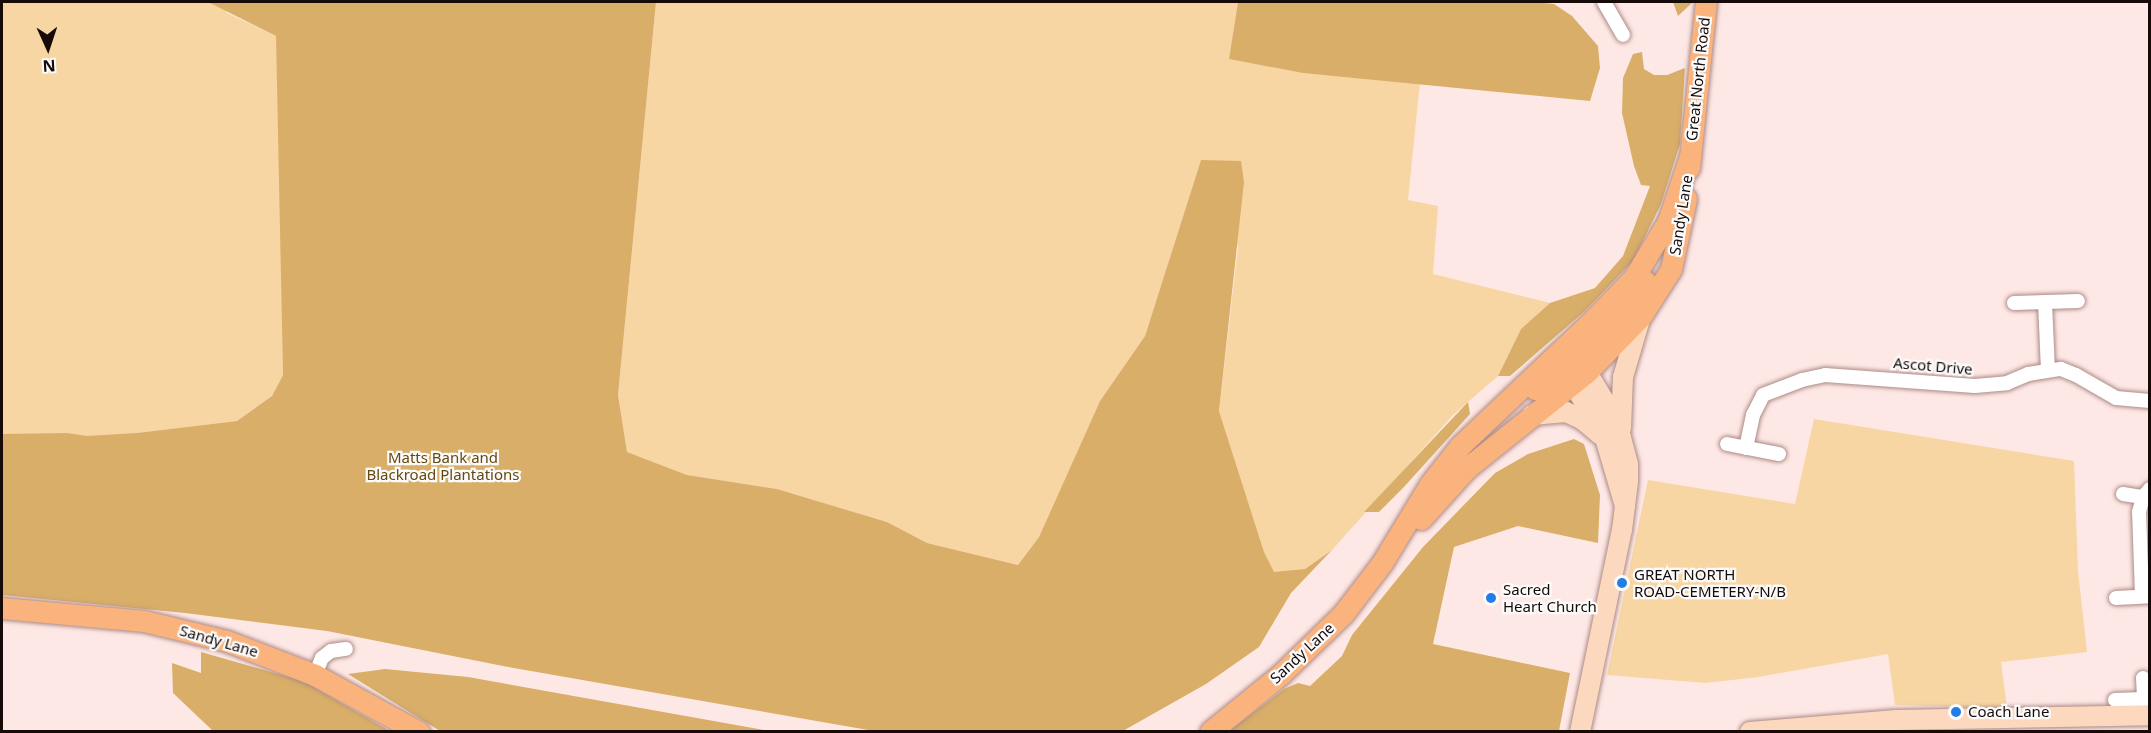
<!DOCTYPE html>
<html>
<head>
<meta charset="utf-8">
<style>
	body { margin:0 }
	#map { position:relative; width:2151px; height:733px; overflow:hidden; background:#fee8e5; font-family:"Noto Sans",sans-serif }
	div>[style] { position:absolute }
	.green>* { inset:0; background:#f7d6a3 }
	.forest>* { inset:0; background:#d9ae68 }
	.roads { filter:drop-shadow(0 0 2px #ac8a86) drop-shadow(0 0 2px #ac8a86) }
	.street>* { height:14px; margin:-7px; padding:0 7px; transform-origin:7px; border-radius:7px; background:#fff }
	.secondary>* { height:20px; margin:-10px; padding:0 10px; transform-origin:10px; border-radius:10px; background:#fcd9be }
	.primary>* { height:21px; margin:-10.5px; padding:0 10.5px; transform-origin:10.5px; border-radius:10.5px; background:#fab37d }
	.dots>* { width:16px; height:16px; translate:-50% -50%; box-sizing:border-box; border:3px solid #fbfbfb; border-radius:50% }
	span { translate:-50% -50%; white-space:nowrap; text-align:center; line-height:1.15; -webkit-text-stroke:4.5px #fbfbfb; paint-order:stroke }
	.street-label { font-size:15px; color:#170b0a }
	.park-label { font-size:15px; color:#654811 }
	.poi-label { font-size:15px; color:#170b0a }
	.left { translate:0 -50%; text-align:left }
	.frame { position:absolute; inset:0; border:3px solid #170b0a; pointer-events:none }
	.north { position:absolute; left:18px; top:18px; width:60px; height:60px; -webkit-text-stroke:4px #fbfbfb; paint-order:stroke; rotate:177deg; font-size:16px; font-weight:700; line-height:24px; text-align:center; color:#170b0a }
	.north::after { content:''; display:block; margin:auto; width:21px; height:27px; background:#170b0a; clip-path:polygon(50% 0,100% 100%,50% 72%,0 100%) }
</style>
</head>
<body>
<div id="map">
	<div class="green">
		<i style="clip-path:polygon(2px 2px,222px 2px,227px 13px,276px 36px,278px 56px,283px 375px,272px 396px,237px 421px,137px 433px,2px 463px)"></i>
		<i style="clip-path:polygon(656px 2px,1238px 2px,1229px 59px,1304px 73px,1420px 82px,1408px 200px,1438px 206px,1433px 274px,1550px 303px,1521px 329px,1498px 376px,1453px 415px,1332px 550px,1305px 569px,1274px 573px,1264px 552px,1219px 411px,1238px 247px,1201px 160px,1145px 336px,1100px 401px,1039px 537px,1018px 565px,927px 543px,887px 522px,777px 489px,687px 475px,627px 452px,618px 395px)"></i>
		<i style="clip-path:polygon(1814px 419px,2074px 461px,2078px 571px,2087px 652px,2001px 662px,2007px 708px,1895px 705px,1888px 654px,1758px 677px,1706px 683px,1607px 675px,1648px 480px,1795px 504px)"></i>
	</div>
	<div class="forest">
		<i style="clip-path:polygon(208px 2px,656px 2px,618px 395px,627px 452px,687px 475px,777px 489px,887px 522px,927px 543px,1018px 565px,1039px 537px,1100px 401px,1145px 336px,1201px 160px,1241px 161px,1244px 182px,1219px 411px,1264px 552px,1274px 572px,1305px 569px,1332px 550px,1291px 593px,1259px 647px,1206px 684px,1121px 732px,874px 731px,503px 666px,327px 631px,185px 613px,2px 595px,2px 434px,67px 433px,87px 436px,137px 433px,237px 421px,272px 396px,283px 375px,276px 36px)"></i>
		<i style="clip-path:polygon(1238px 2px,1533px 2px,1554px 4px,1572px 16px,1598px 46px,1600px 68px,1590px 101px,1303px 73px,1229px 59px)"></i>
		<i style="clip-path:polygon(1673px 2px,1693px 2px,1678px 16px)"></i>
		<i style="clip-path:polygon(1642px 52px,1644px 69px,1654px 75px,1667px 75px,1685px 68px,1680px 144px,1661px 204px,1633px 261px,1585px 311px,1510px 376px,1498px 376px,1521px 329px,1550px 303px,1595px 288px,1623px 256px,1650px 186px,1641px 185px,1634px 166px,1622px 113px,1623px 78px,1633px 54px)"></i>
		<i style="clip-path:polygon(1468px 402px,1470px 414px,1403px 488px,1379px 512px,1364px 512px)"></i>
		<i style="clip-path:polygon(1574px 439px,1584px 444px,1600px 495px,1598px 543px,1518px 526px,1454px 547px,1433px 644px,1570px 673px,1559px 731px,1229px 731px,1284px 689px,1298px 683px,1310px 686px,1342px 656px,1352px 635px,1423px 547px,1495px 473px,1528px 454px)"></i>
		<i style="clip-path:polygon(201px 652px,303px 681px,390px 731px,213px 731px,173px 693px,172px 663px,201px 673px)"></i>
		<i style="clip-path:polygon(385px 669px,468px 677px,769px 731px,440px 731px,348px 674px)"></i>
	</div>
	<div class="roads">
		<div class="street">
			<i style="left:1604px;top:2px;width:38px;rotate:60deg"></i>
			<i style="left:2045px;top:302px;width:68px;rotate:87.5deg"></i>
			<i style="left:2014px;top:303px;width:64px;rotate:-1.8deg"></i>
			<i style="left:1727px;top:444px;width:53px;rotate:10.9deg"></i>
			<i style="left:1746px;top:448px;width:34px;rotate:-78deg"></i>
			<i style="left:1753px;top:415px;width:22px;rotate:-63deg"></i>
			<i style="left:1763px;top:395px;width:42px;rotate:-21deg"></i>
			<i style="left:1802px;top:380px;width:24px;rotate:-12deg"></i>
			<i style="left:1825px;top:375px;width:150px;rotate:4.2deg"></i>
			<i style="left:1975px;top:386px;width:32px;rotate:-5deg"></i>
			<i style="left:2007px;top:383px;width:23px;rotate:-23deg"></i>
			<i style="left:2028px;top:374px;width:33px;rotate:-9deg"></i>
			<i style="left:2061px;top:369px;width:16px;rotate:22deg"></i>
			<i style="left:2076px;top:375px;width:46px;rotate:29.9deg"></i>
			<i style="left:2116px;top:398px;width:34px;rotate:5deg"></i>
			<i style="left:2123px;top:494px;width:20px;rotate:9deg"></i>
			<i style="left:2142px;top:596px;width:84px;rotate:-92deg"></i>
			<i style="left:2139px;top:512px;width:16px;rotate:-75deg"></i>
			<i style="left:2143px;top:497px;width:11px;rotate:-49deg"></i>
			<i style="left:2116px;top:598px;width:34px;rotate:-3deg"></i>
			<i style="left:315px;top:675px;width:18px;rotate:-68deg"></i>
			<i style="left:322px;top:658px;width:11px;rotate:-38deg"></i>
			<i style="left:331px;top:651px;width:15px;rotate:-8deg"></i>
			<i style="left:2143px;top:678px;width:21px;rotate:87deg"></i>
			<i style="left:2115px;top:700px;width:35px;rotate:-2deg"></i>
		</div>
		<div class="secondary">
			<i style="left:1532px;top:415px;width:34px;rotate:-5deg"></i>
			<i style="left:1566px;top:412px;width:19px;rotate:25deg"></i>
			<i style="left:1583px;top:420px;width:23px;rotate:40deg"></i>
			<i style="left:1621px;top:428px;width:51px;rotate:-87.8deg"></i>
			<i style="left:1623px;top:377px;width:64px;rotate:-73.6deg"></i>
			<i style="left:1580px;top:732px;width:206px;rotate:-78.3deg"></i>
			<i style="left:1622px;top:530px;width:24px;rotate:-83deg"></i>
			<i style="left:1625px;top:506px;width:26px;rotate:-83deg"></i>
			<i style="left:1628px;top:480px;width:16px;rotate:-90deg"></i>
			<i style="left:1628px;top:464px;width:28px;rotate:-105deg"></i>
			<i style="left:1621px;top:437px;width:42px;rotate:-115.3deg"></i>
			<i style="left:1603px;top:399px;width:31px;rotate:-121deg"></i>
			<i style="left:1587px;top:372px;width:8px;rotate:-140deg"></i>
			<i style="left:1581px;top:367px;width:13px;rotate:-162deg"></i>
			<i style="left:1569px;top:363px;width:20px;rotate:79deg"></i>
			<i style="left:1573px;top:383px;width:64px;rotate:59.8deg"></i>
			<i style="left:1605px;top:438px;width:71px;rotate:73.6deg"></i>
			<i style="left:1750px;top:732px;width:147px;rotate:-4.7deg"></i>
			<i style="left:1897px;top:720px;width:253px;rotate:-1.1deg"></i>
		</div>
		<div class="primary">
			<i style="left:1689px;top:168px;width:167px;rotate:-84.2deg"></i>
			<i style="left:1535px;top:389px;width:82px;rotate:-38.6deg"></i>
			<i style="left:1599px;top:338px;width:42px;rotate:-46.9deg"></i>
			<i style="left:1628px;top:307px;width:31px;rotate:-57deg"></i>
			<i style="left:1421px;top:519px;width:69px;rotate:-48deg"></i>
			<i style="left:1467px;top:468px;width:154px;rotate:-38.7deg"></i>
			<i style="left:1587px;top:372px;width:78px;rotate:-46deg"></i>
			<i style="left:1641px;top:316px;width:56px;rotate:-57.4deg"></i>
			<i style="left:1671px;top:269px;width:72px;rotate:-77.9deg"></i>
			<i style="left:2px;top:608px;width:143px;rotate:5.2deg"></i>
			<i style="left:144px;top:621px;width:85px;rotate:13.5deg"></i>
			<i style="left:227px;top:641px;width:94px;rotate:21.1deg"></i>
			<i style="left:315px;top:675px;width:119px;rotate:28.7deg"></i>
			<i style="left:1210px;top:732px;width:92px;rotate:-39.2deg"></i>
			<i style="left:1281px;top:674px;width:86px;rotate:-44.1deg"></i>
			<i style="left:1343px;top:614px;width:64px;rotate:-52.6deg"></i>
			<i style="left:1382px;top:563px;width:92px;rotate:-58.7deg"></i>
			<i style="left:1430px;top:484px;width:48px;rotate:-51.7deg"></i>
			<i style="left:1460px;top:446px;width:183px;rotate:-43.5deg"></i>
			<i style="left:1593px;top:320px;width:61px;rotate:-46.3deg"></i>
			<i style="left:1635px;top:276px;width:64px;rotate:-59deg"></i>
			<i style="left:1668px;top:221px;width:69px;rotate:-71.3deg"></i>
		</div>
	</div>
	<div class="dots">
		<i style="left:1622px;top:583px;background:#237de6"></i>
		<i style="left:1491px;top:598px;background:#237de6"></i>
		<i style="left:1956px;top:712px;background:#237de6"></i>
	</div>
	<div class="street-label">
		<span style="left:1698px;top:79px;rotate:-84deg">Great North Road</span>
		<span style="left:1681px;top:215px;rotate:-81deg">Sandy Lane</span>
		<span style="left:1933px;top:366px;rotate:5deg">Ascot Drive</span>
		<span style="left:219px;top:641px;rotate:16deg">Sandy Lane</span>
		<span style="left:1302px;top:653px;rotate:-43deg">Sandy Lane</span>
	</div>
	<div class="park-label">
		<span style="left:443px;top:466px">Matts Bank and<br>Blackroad Plantations</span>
	</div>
	<div class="poi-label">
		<span class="left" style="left:1634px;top:583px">GREAT NORTH<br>ROAD-CEMETERY-N/B</span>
		<span class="left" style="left:1503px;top:598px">Sacred<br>Heart Church</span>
		<span class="left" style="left:1968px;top:712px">Coach Lane</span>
	</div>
	<div class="frame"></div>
	<div class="north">N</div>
</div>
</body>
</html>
